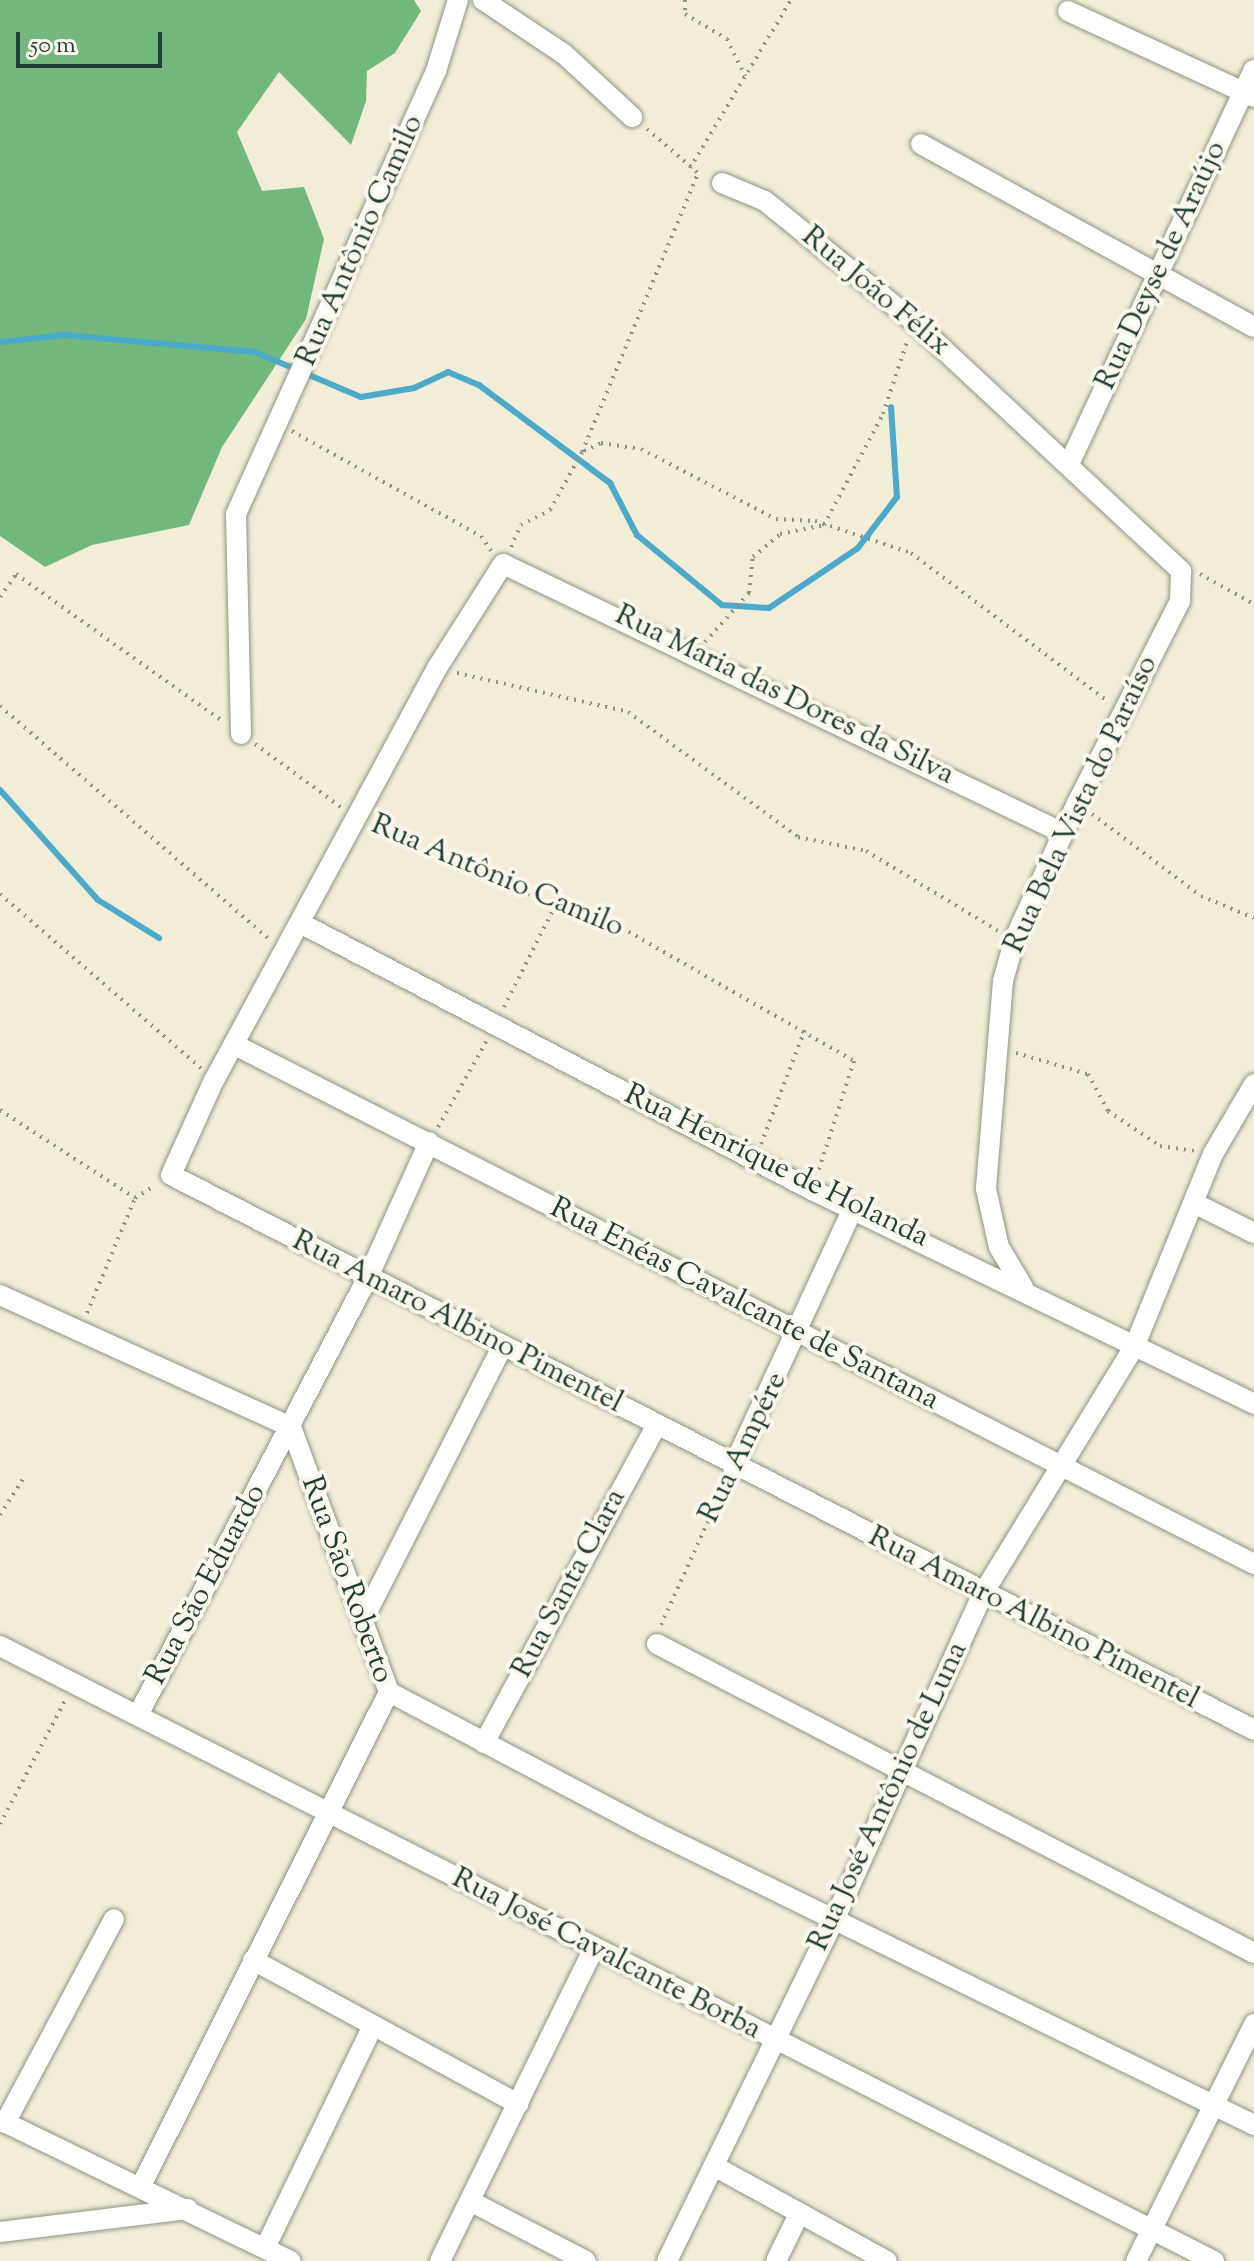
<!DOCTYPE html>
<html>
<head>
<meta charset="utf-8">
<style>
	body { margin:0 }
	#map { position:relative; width:1254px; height:2261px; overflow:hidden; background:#f2edd6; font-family:"Sorts Mill Goudy",serif }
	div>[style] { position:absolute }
	.forest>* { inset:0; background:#72b87c }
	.stream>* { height:6px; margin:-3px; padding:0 3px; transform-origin:3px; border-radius:3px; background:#4ca9ca }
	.path>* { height:4px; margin-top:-2px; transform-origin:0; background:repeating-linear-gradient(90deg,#889585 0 2px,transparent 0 8px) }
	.roads { filter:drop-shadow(0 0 2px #889585) drop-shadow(0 0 2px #889585) }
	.minor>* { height:20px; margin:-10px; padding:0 10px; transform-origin:10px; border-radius:10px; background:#fff }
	span { translate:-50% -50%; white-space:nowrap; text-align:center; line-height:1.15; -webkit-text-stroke:8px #fbf7ec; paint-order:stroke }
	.street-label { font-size:30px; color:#1f3d34 }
	.scale { position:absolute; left:16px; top:32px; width:146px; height:36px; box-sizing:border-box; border:4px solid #1f3d34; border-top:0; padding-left:10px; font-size:24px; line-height:28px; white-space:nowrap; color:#1f3d34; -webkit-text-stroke:6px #fbf7ec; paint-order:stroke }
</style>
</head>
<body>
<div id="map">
	<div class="forest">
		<i style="clip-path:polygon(0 0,414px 0,421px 11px,395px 53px,367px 71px,366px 101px,351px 145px,279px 72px,237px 132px,262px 191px,304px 187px,324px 239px,306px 319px,222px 447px,189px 525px,92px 545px,45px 567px,0 536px)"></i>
	</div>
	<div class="stream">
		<i style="left:0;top:342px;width:65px;rotate:-6.1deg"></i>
		<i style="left:65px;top:335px;width:191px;rotate:5.1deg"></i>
		<i style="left:255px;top:352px;width:115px;rotate:23deg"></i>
		<i style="left:361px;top:397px;width:54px;rotate:-9.6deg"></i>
		<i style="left:414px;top:388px;width:38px;rotate:-25deg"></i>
		<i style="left:448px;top:372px;width:34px;rotate:23deg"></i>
		<i style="left:479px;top:385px;width:164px;rotate:36.8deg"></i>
		<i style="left:610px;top:483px;width:59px;rotate:62.6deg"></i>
		<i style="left:637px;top:535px;width:110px;rotate:39.5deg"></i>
		<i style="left:722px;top:605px;width:47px;rotate:3.7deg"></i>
		<i style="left:769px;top:608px;width:107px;rotate:-34deg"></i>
		<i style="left:858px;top:548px;width:64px;rotate:-52.6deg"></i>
		<i style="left:897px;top:497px;width:90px;rotate:-93.8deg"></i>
		<i style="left:0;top:790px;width:147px;rotate:48.3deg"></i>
		<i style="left:98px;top:900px;width:72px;rotate:31.9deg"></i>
	</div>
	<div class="path">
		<i style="left:685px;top:0;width:14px;rotate:90deg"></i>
		<i style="left:685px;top:14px;width:49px;rotate:30.8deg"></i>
		<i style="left:727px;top:39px;width:41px;rotate:64.1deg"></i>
		<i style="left:647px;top:129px;width:67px;rotate:40.8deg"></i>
		<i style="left:690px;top:168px;width:196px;rotate:-59deg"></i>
		<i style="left:292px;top:431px;width:216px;rotate:29.1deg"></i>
		<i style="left:481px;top:536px;width:18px;rotate:56deg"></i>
		<i style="left:584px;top:451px;width:19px;rotate:-25deg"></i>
		<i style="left:601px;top:443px;width:40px;rotate:8.5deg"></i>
		<i style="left:641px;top:449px;width:152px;rotate:27.4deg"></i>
		<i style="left:776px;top:519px;width:39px;rotate:3deg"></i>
		<i style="left:815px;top:521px;width:101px;rotate:18.4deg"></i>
		<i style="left:911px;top:553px;width:248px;rotate:37deg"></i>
		<i style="left:511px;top:547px;width:24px;rotate:-66deg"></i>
		<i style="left:521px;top:525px;width:33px;rotate:-27deg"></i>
		<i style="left:550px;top:510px;width:66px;rotate:-61.1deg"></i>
		<i style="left:582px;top:452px;width:301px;rotate:-67.4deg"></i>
		<i style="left:1200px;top:574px;width:62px;rotate:29.1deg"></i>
		<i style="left:0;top:597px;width:28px;rotate:-55deg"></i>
		<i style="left:16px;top:574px;width:253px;rotate:35.5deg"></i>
		<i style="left:705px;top:642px;width:66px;rotate:-48.1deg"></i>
		<i style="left:749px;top:593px;width:36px;rotate:-84deg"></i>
		<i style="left:753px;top:557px;width:35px;rotate:-40deg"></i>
		<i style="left:780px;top:534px;width:45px;rotate:-11.6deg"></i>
		<i style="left:824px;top:525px;width:126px;rotate:-62deg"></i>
		<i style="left:883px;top:414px;width:79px;rotate:-71.6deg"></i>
		<i style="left:457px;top:673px;width:175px;rotate:12.8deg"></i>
		<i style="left:628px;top:712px;width:211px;rotate:36.3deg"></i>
		<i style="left:798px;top:837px;width:69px;rotate:11.6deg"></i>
		<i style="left:866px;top:851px;width:154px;rotate:31.2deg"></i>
		<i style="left:0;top:706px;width:354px;rotate:40.9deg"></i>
		<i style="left:255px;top:744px;width:108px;rotate:36.3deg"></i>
		<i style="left:1092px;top:814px;width:136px;rotate:37deg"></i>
		<i style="left:1201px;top:896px;width:57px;rotate:22.5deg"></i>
		<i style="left:374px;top:826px;width:198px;rotate:23.8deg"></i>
		<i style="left:555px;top:906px;width:32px;rotate:4deg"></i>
		<i style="left:587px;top:908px;width:308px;rotate:29.8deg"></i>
		<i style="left:854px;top:1061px;width:117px;rotate:108deg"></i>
		<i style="left:0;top:894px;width:266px;rotate:40.9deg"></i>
		<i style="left:504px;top:1007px;width:113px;rotate:-63.2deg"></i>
		<i style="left:1016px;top:1053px;width:75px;rotate:16.3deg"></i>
		<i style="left:1088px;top:1074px;width:42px;rotate:61.6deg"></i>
		<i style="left:1108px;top:1111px;width:63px;rotate:33.9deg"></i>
		<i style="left:1160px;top:1146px;width:35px;rotate:8deg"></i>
		<i style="left:0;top:1110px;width:161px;rotate:33.1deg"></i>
		<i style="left:438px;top:1127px;width:100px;rotate:-60.6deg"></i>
		<i style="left:761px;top:1144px;width:125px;rotate:-69deg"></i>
		<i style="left:87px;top:1313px;width:125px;rotate:-67.3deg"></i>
		<i style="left:135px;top:1198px;width:22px;rotate:-32deg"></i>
		<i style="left:0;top:1515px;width:43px;rotate:-57.4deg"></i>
		<i style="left:661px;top:1625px;width:155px;rotate:-65.6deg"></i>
		<i style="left:0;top:1824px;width:141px;rotate:-62.2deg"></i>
	</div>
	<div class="roads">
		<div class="minor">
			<i style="left:483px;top:0;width:97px;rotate:33.7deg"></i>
			<i style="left:564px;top:54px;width:93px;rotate:42.8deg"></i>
			<i style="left:1068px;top:11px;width:205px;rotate:24.8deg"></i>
			<i style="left:921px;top:144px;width:380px;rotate:28.8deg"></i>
			<i style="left:722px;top:183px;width:47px;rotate:22.7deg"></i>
			<i style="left:765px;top:201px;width:191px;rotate:39deg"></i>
			<i style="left:913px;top:321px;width:367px;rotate:43deg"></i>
			<i style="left:1181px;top:571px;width:30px;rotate:92deg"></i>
			<i style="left:1180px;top:601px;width:227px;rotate:117deg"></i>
			<i style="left:1077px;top:803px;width:149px;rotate:114.7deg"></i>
			<i style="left:1015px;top:938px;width:45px;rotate:105.6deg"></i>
			<i style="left:1003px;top:981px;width:209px;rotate:94.7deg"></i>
			<i style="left:986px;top:1189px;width:59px;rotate:77.4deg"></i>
			<i style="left:999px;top:1247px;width:47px;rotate:59deg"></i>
			<i style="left:1070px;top:462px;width:433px;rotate:-64.9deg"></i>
			<i style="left:241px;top:734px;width:220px;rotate:-91.3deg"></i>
			<i style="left:236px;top:514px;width:486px;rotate:-65.7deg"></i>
			<i style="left:436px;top:71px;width:74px;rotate:-72.8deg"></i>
			<i style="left:1063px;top:833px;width:621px;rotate:-154.34deg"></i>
			<i style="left:503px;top:564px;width:123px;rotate:122.4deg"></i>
			<i style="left:437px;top:668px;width:468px;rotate:118.4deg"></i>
			<i style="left:214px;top:1080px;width:104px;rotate:114.4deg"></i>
			<i style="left:171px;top:1175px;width:1217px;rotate:27.13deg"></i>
			<i style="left:302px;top:924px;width:575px;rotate:27.55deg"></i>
			<i style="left:812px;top:1190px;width:491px;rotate:25.8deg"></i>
			<i style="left:235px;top:1045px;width:1144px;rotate:26.99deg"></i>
			<i style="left:1194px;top:1203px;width:67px;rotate:26.6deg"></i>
			<i style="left:0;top:1295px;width:320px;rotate:24.4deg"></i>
			<i style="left:291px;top:1427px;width:283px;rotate:69.7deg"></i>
			<i style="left:389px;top:1692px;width:555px;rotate:116.66deg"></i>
			<i style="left:733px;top:1467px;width:285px;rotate:-65.1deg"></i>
			<i style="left:364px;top:1618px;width:304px;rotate:-63deg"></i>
			<i style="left:657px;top:1644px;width:672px;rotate:27.37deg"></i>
			<i style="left:0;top:1646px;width:1361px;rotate:26.87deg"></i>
			<i style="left:389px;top:1692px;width:292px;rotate:27.8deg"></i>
			<i style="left:647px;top:1828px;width:676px;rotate:26.07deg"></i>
			<i style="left:138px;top:1715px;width:497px;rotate:-62.3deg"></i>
			<i style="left:369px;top:1275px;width:146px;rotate:-65.7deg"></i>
			<i style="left:484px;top:1743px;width:361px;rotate:-61.5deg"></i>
			<i style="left:253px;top:1960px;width:302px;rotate:28.5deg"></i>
			<i style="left:0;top:2120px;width:323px;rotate:25.9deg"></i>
			<i style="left:5px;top:2123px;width:231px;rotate:-61.9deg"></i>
			<i style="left:714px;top:2166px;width:197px;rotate:28.8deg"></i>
			<i style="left:472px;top:2202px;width:128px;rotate:27.4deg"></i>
			<i style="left:0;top:2232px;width:189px;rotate:-7deg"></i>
			<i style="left:265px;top:2248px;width:245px;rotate:-64.1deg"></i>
			<i style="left:440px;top:2261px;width:349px;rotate:-63.8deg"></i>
			<i style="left:667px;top:2261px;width:382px;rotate:-63.9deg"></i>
			<i style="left:835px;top:1918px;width:355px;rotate:-65.5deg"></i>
			<i style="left:982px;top:1595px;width:293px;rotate:-58.5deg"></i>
			<i style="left:1135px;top:1345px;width:206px;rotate:-67.8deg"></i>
			<i style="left:1213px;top:1154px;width:81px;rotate:-59.6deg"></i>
			<i style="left:776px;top:2261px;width:50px;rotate:-63.9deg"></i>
			<i style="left:1136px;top:2261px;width:265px;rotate:-63.5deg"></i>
		</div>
	</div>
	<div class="street-label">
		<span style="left:361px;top:241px;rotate:-66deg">Rua Antônio Camilo</span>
		<span style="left:1162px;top:266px;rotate:-65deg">Rua Deyse de Araújo</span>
		<span style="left:875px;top:292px;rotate:40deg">Rua João Félix</span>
		<span style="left:784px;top:696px;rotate:26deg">Rua Maria das Dores da Silva</span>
		<span style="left:1082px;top:805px;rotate:-65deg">Rua Bela Vista do Paraíso</span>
		<span style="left:497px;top:877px;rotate:23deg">Rua Antônio Camilo</span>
		<span style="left:776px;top:1167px;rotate:26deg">Rua Henrique de Holanda</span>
		<span style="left:744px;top:1305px;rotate:27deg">Rua Enéas Cavalcante de Santana</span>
		<span style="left:457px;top:1323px;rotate:27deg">Rua Amaro Albino Pimentel</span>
		<span style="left:744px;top:1448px;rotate:-64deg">Rua Ampére</span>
		<span style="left:346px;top:1580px;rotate:70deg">Rua São Roberto</span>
		<span style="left:570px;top:1584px;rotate:-62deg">Rua Santa Clara</span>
		<span style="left:207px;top:1585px;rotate:-62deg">Rua São Eduardo</span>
		<span style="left:1033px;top:1619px;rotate:27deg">Rua Amaro Albino Pimentel</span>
		<span style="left:889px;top:1797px;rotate:-65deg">Rua José Antônio de Luna</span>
		<span style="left:606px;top:1955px;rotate:27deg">Rua José Cavalcante Borba</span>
	</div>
	<div class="scale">50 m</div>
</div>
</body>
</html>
